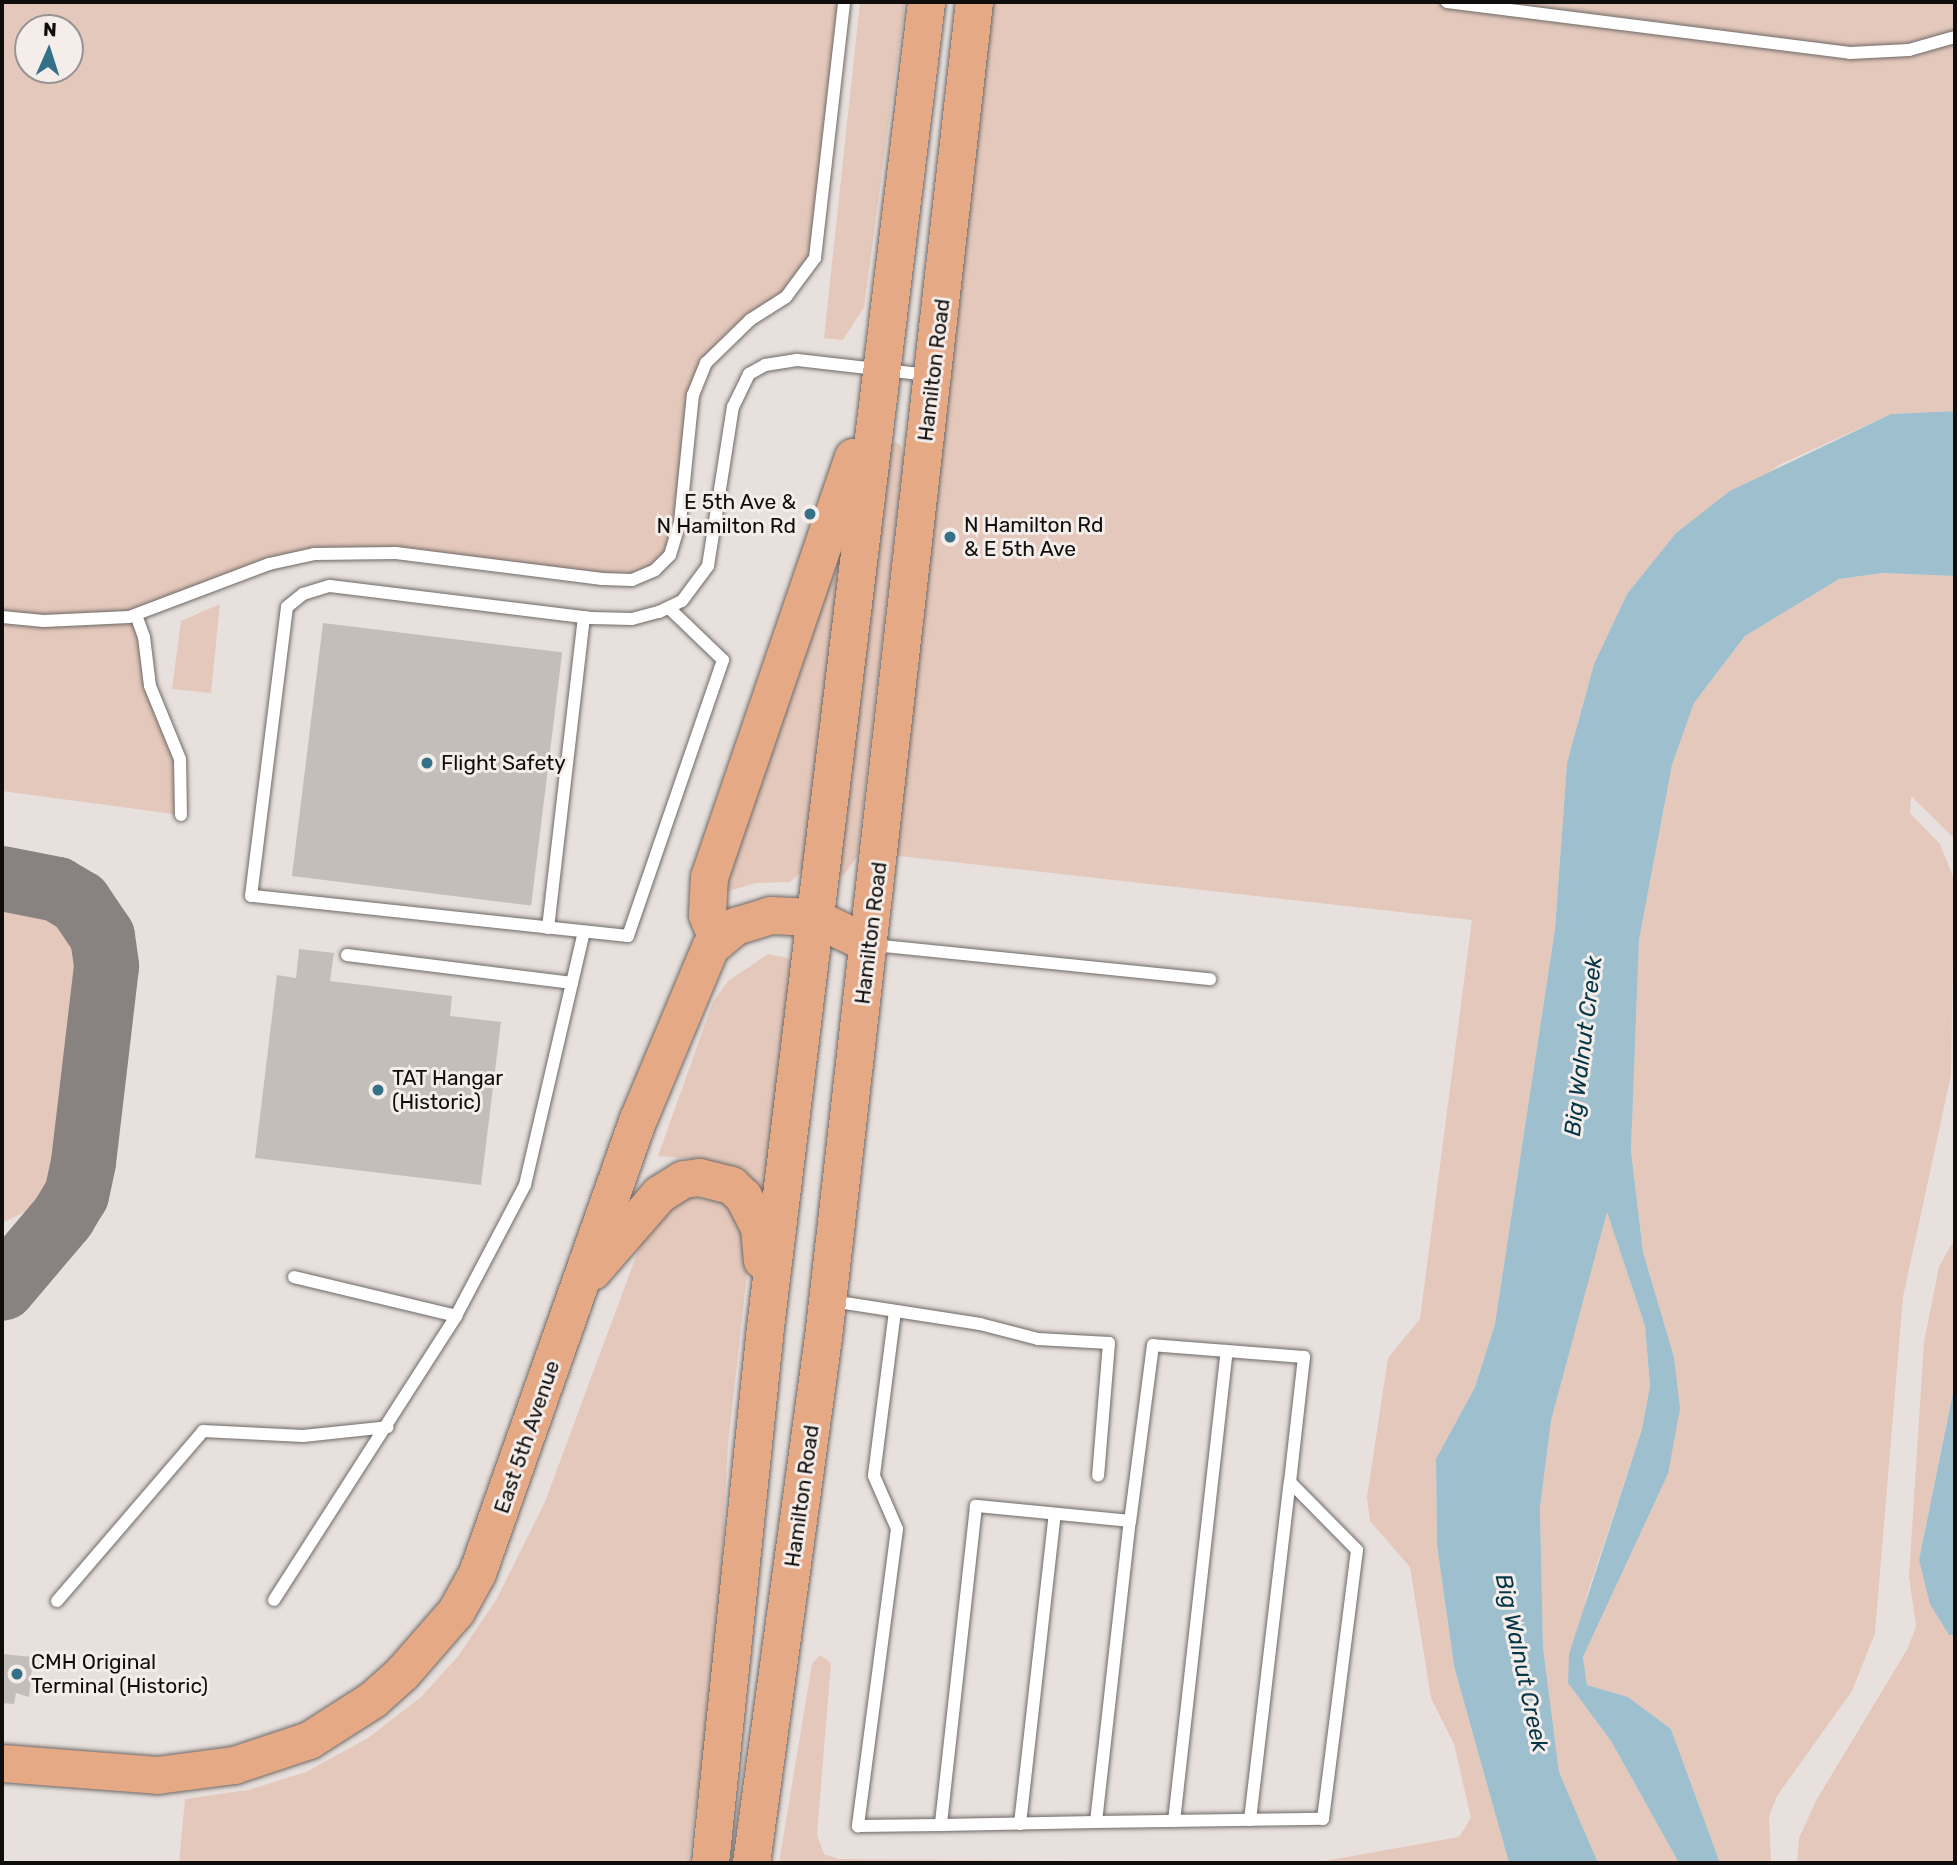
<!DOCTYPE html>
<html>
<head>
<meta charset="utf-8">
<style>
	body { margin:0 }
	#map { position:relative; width:1957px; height:1865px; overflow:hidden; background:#e7e0dd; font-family:Rubik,sans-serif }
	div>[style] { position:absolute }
	.green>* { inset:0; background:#e4c8bb }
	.water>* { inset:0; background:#9ec0ce }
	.taxiway>* { height:65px; margin:-32.5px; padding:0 32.5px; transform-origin:32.5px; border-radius:32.5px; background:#888381 }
	.building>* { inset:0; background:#c4bebb; transform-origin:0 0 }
	.roads { filter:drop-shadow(0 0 2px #6f6966) drop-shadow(0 0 2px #6f6966) }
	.service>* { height:12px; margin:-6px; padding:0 6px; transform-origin:6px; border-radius:6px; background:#fff }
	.primary>* { height:37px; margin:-18.5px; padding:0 18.5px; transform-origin:18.5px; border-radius:18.5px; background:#e5a986 }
	.dots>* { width:19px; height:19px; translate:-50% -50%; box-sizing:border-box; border:4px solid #f4edea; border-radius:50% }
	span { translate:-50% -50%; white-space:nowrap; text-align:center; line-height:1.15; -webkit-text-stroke:6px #f4edea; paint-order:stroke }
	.street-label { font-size:21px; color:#100e0d }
	.poi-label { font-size:21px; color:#100e0d }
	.right { translate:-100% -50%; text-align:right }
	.left { translate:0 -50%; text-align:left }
	.water-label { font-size:23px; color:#033747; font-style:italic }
	.frame { position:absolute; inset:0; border:4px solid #100e0d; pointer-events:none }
	.north { position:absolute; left:14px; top:14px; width:70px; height:70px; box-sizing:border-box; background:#f4edea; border:2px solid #999492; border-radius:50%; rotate:3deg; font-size:19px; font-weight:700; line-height:28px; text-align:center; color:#100e0d }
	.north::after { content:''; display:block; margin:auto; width:24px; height:32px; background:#347188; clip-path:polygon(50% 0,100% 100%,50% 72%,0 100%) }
</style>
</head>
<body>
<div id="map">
	<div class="green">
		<i style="clip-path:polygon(evenodd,2px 2px,844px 2px,820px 223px,803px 280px,722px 344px,693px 395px,670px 555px,632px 580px,396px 553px,314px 554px,136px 615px,150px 686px,173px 735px,181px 815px,2px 791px,2px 2px,28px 28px,70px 28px,70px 70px,28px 70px,28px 28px)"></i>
		<i style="clip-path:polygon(860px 2px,905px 2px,864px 307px,843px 340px,824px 338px)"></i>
		<i style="clip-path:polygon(974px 2px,1955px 2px,1955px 411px,1891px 414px,1781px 464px,1676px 533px,1627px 594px,1594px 664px,1567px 763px,1555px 929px,1495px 1324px,1475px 1387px,1436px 1459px,1437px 1545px,1454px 1666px,1509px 1863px,779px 1863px,812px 1664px,820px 1655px,831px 1663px,817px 1835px,824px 1854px,839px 1859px,1313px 1863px,1459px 1837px,1471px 1818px,1454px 1744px,1431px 1698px,1410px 1567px,1370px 1521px,1367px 1497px,1388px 1358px,1420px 1319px,1472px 920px,881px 854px)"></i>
		<i style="clip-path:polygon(885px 439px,900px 444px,904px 454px,857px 857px,843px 876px,835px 872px)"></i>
		<i style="clip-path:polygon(1883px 573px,1955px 576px,1955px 839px,1911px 796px,1910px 813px,1940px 844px,1954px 879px,1951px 1075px,1903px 1297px,1875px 1633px,1852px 1691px,1777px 1796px,1769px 1816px,1771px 1863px,1720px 1863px,1671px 1729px,1628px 1697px,1587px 1685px,1583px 1657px,1668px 1474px,1674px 1357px,1643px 1252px,1631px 1151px,1639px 940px,1672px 765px,1694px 703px,1745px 636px,1839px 579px)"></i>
		<i style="clip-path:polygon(832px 578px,839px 578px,806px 868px,790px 882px,756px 883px,722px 893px,822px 594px)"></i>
		<i style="clip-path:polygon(220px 604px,211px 693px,172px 689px,181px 621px)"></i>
		<i style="clip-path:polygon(2px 903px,54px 912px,70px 921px,81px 944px,50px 1181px,30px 1209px,4px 1222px)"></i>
		<i style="clip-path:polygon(768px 954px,788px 958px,796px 967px,769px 1198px,696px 1159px,658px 1156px,713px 1002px,728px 981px)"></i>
		<i style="clip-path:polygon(690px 1197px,724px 1203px,743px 1228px,749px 1257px,728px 1444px,717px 1651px,688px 1863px,179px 1863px,185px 1799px,248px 1790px,306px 1772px,368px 1738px,421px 1697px,459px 1655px,496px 1600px,545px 1502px,648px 1224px,664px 1206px)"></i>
		<i style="clip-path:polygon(1607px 1211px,1645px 1326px,1650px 1386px,1642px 1429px,1587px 1595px,1568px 1683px,1611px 1741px,1679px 1863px,1598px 1863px,1559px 1772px,1543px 1647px,1540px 1508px,1551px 1421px)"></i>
		<i style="clip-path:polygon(1955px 1238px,1955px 1383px,1919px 1560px,1949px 1635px,1955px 1635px,1955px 1863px,1797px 1863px,1799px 1838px,1817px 1799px,1908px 1648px,1916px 1626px,1909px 1576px,1924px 1342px,1939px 1267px)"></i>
	</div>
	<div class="water">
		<i style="clip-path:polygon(1955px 411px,1955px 576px,1883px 573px,1839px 579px,1745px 636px,1694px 703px,1672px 765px,1639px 940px,1631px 1151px,1643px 1252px,1674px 1357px,1680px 1409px,1668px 1474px,1583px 1657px,1587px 1685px,1628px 1697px,1671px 1729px,1720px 1863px,1679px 1863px,1611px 1741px,1568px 1683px,1569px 1654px,1642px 1429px,1650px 1386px,1645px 1326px,1607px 1212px,1551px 1421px,1540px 1508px,1543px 1647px,1559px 1772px,1598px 1863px,1509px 1863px,1454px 1666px,1437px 1545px,1436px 1459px,1475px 1387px,1495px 1324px,1555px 929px,1567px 763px,1594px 664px,1627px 594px,1676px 533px,1730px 491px,1891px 414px)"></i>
		<i style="clip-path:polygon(1955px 1383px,1955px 1635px,1949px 1635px,1930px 1604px,1919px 1560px)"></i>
	</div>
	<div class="taxiway">
		<i style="left:2px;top:878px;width:56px;rotate:11.3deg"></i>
		<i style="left:57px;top:889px;width:26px;rotate:31deg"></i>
		<i style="left:79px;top:902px;width:41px;rotate:55.9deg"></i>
		<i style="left:102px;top:936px;width:30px;rotate:82deg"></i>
		<i style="left:106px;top:966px;width:197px;rotate:96.7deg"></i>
		<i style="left:83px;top:1162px;width:33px;rotate:102deg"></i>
		<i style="left:76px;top:1194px;width:26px;rotate:121deg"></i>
		<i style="left:63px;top:1216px;width:94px;rotate:130.3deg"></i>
	</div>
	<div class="building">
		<i style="left:323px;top:623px;width:241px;height:255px;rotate:7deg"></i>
		<i style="clip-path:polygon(299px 949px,334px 953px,330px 981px,452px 996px,450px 1016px,501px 1022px,481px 1185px,255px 1158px,277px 975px,296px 978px)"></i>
		<i style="clip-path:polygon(2px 1654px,33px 1657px,29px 1697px,16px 1693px,14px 1704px,2px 1703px)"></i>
	</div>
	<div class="roads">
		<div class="service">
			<i style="left:1447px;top:2px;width:406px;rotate:7.2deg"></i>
			<i style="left:1850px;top:53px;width:59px;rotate:-2.9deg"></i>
			<i style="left:1909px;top:50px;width:48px;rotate:-15.8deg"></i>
			<i style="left:669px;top:608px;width:75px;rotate:43.9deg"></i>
			<i style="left:723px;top:660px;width:292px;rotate:109deg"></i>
			<i style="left:628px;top:936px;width:379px;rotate:-173.9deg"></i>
			<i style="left:251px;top:896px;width:291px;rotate:-82.9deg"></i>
			<i style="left:287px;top:607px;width:21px;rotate:-39deg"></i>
			<i style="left:303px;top:594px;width:28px;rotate:-17deg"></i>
			<i style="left:330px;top:586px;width:263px;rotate:7deg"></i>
			<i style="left:591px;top:618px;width:41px;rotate:1.4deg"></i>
			<i style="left:632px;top:619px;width:28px;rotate:-15deg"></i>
			<i style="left:659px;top:612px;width:25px;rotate:-26deg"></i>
			<i style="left:682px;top:601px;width:44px;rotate:-53.4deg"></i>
			<i style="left:708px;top:566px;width:161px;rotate:-81.1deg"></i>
			<i style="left:733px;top:407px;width:37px;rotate:-64deg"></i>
			<i style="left:749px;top:374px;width:18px;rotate:-29deg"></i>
			<i style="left:765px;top:365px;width:32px;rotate:-9deg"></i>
			<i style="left:797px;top:360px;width:133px;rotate:6.5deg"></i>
			<i style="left:136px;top:615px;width:23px;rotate:70deg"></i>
			<i style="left:144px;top:637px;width:49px;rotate:83deg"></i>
			<i style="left:150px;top:686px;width:79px;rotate:67.7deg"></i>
			<i style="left:180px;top:759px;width:56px;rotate:89deg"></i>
			<i style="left:2px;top:617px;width:42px;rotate:5.4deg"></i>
			<i style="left:44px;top:621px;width:85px;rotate:-2.7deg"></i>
			<i style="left:129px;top:617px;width:150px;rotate:-20.7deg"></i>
			<i style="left:269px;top:564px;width:46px;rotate:-12.5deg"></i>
			<i style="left:314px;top:554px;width:82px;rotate:-0.7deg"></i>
			<i style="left:396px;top:553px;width:208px;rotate:7.2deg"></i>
			<i style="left:602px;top:579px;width:30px;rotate:2deg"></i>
			<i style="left:632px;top:580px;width:25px;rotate:-23deg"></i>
			<i style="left:655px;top:570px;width:21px;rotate:-45deg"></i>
			<i style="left:670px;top:555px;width:34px;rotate:-73deg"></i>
			<i style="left:680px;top:522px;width:128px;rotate:-84.2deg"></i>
			<i style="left:693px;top:395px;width:35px;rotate:-68deg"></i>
			<i style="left:706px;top:363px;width:62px;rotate:-44.3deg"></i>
			<i style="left:750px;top:320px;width:43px;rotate:-32.6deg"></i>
			<i style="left:786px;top:297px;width:49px;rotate:-53.4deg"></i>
			<i style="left:815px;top:258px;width:258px;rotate:-83.5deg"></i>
			<i style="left:548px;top:928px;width:313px;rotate:-83.4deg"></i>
			<i style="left:873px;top:945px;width:339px;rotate:5.8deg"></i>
			<i style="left:347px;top:955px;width:227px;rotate:7.1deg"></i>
			<i style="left:294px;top:1277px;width:167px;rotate:13.5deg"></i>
			<i style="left:456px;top:1316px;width:148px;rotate:-62.2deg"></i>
			<i style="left:525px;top:1185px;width:260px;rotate:-76.9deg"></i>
			<i style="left:832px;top:1301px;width:150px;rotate:8.8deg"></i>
			<i style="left:980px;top:1324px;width:60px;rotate:14.5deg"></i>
			<i style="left:1038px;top:1339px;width:71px;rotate:3.2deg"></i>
			<i style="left:1109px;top:1343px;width:133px;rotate:94.7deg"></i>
			<i style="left:895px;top:1311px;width:166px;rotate:97.3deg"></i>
			<i style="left:874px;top:1476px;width:58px;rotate:66.5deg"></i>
			<i style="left:897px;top:1529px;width:300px;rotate:97.5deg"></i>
			<i style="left:858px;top:1826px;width:83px;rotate:-0.7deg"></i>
			<i style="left:941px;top:1825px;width:155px;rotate:-1.1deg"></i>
			<i style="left:1096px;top:1822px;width:227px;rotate:-0.8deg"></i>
			<i style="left:1323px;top:1819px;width:271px;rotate:-82.8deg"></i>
			<i style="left:1357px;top:1550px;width:95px;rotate:-134.6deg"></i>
			<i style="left:1290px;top:1482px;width:126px;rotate:-83.6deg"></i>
			<i style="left:1304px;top:1357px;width:151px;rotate:-175.5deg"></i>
			<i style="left:1153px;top:1345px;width:177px;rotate:97.4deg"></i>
			<i style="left:1130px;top:1521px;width:155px;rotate:-174.4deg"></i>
			<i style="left:976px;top:1506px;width:321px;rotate:96.3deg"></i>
			<i style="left:274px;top:1600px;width:337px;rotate:-57.3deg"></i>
			<i style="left:57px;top:1601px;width:224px;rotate:-49.3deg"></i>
			<i style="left:203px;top:1431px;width:100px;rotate:2.9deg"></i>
			<i style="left:303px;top:1436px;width:85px;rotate:-6deg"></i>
			<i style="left:1250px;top:1820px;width:340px;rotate:-83.3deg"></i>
			<i style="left:1174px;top:1821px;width:473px;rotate:-83.6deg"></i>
			<i style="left:1096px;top:1822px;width:303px;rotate:-83.6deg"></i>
			<i style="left:1020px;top:1824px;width:312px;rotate:-83.6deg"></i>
		</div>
		<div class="primary">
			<i style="left:717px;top:939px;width:27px;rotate:-112deg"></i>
			<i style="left:707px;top:914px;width:37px;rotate:-87deg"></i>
			<i style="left:709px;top:877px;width:444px;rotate:-71.1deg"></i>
			<i style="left:592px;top:1271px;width:102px;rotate:-49deg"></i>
			<i style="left:659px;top:1194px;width:28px;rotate:-32deg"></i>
			<i style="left:683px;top:1179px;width:16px;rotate:-7deg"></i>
			<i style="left:699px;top:1177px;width:33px;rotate:14deg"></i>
			<i style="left:731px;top:1185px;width:16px;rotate:43deg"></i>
			<i style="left:743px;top:1196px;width:35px;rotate:63deg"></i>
			<i style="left:759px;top:1227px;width:33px;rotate:85deg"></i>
			<i style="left:2px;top:1763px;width:155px;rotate:4.4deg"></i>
			<i style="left:157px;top:1775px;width:78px;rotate:-7.4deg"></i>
			<i style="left:234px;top:1765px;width:79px;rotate:-18.4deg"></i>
			<i style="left:309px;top:1740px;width:76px;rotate:-32.6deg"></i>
			<i style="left:373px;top:1699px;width:39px;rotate:-42deg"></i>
			<i style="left:402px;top:1673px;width:82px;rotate:-48.9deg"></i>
			<i style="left:456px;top:1611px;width:43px;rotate:-61.1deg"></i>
			<i style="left:477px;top:1573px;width:482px;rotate:-70.5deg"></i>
			<i style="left:638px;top:1119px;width:186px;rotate:-67.3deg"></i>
			<i style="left:710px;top:947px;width:33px;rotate:-40deg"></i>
			<i style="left:735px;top:926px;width:37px;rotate:-17deg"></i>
			<i style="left:770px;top:915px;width:43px;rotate:2.7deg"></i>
			<i style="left:813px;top:917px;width:62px;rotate:25.7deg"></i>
			<i style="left:710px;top:1863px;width:539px;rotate:-84.14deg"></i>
			<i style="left:765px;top:1327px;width:1335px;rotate:-83.07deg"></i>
			<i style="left:751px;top:1863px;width:531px;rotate:-82.21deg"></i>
			<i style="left:823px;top:1337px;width:1344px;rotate:-83.55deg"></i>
		</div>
	</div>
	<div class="dots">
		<i style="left:810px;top:514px;background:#347188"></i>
		<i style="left:950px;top:537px;background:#347188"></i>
		<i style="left:427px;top:763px;background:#347188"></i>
		<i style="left:378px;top:1090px;background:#347188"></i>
		<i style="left:17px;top:1674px;background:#347188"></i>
	</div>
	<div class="street-label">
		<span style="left:934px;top:370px;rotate:-83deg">Hamilton Road</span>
		<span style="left:871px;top:933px;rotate:-83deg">Hamilton Road</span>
		<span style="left:527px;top:1437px;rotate:-71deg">East 5th Avenue</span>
		<span style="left:802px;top:1496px;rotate:-82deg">Hamilton Road</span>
	</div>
	<div class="poi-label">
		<span class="right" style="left:796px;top:514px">E 5th Ave &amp;<br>N Hamilton Rd</span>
		<span class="left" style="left:964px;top:537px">N Hamilton Rd<br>&amp; E 5th Ave</span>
		<span class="left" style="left:441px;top:763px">Flight Safety</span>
		<span class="left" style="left:392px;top:1090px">TAT Hangar<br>(Historic)</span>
		<span class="left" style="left:31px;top:1674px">CMH Original<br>Terminal (Historic)</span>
	</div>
	<div class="water-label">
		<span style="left:1583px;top:1046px;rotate:-83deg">Big Walnut Creek</span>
		<span style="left:1522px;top:1663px;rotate:78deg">Big Walnut Creek</span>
	</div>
	<div class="frame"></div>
	<div class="north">N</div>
</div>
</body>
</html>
